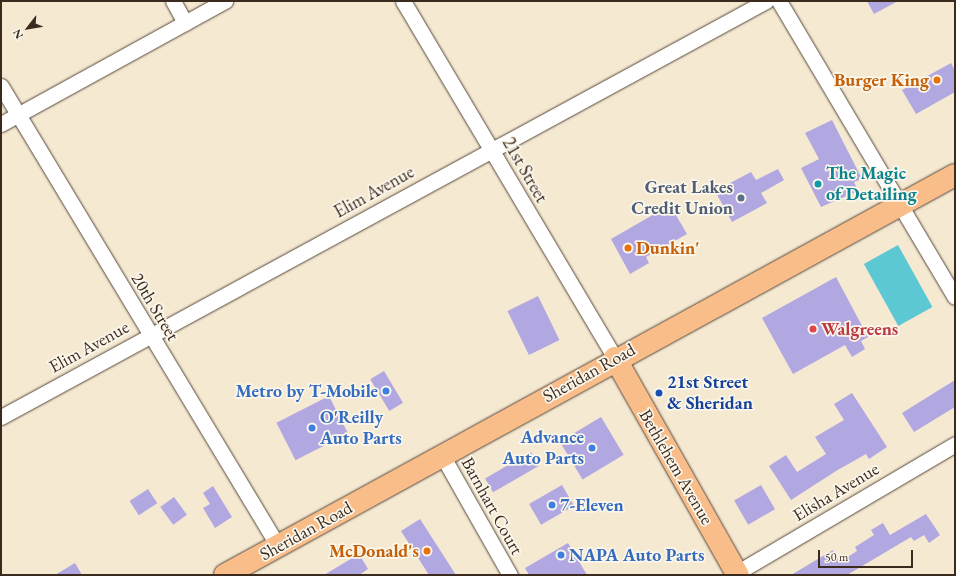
<!DOCTYPE html>
<html>
<head>
<meta charset="utf-8">
<style>
	body { margin:0 }
	#map { position:relative; width:956px; height:576px; overflow:hidden; background:#f5e9d2; font-family:"EB Garamond",serif }
	div>[style] { position:absolute }
	.water>* { inset:0; background:#5cc8d3; transform-origin:0 0 }
	.building>* { inset:0; background:#b1a7e1; transform-origin:0 0 }
	.roads { filter:drop-shadow(0 0 1px #574739) drop-shadow(0 0 1px #574739) }
	.minor>* { height:15px; margin:-7.5px; padding:0 7.5px; transform-origin:7.5px; border-radius:7.5px; background:#fff }
	.primary>* { height:22px; margin:-11px; padding:0 11px; transform-origin:11px; border-radius:11px; background:#f8bd89 }
	.dots>* { width:11px; height:11px; translate:-50% -50%; box-sizing:border-box; border:2px solid #fbf7ec; border-radius:50% }
	span { translate:-50% -50%; white-space:nowrap; text-align:center; line-height:1.15; -webkit-text-stroke:3.5px #fbf7ec; paint-order:stroke }
	.food-label { font-size:18px; color:#c56008; font-weight:700 }
	.right { translate:-100% -50%; text-align:right }
	.left { translate:0 -50%; text-align:left }
	.street-label { font-size:18px; color:#3b2a1e }
	.culture-label { font-size:18px; color:#0d838f; font-weight:700 }
	.service-label { font-size:18px; color:#4e5e75; font-weight:700 }
	.health-label { font-size:18px; color:#be3a42; font-weight:700 }
	.transit-label { font-size:18px; color:#164399; font-weight:700 }
	.shop-label { font-size:18px; color:#366cbe; font-weight:700 }
	.frame { position:absolute; inset:0; border:2px solid #3b2a1e; pointer-events:none }
	.north { position:absolute; left:8px; top:8px; width:40px; height:40px; -webkit-text-stroke:3px #fbf7ec; paint-order:stroke; rotate:239deg; font-size:11px; font-weight:700; line-height:16px; text-align:center; color:#3b2a1e }
	.north::after { content:''; display:block; margin:auto; width:14px; height:18px; background:#3b2a1e; clip-path:polygon(50% 0,100% 100%,50% 72%,0 100%) }
	.scale { position:absolute; left:818px; top:550px; width:95px; height:18px; box-sizing:border-box; border:2px solid #3b2a1e; border-top:0; padding-left:5px; font-size:12px; line-height:14px; white-space:nowrap; color:#3b2a1e; -webkit-text-stroke:3px #fbf7ec; paint-order:stroke }
</style>
</head>
<body>
<div id="map">
	<div class="water">
		<i style="left:898px;top:245px;width:71px;height:39px;rotate:61deg"></i>
	</div>
	<div class="building">
		<i style="clip-path:polygon(867px 1px,898px 1px,874px 14px)"></i>
		<i style="clip-path:polygon(951px 63px,955px 71px,955px 92px,916px 114px,902px 90px)"></i>
		<i style="clip-path:polygon(832px 120px,862px 179px,854px 182px,858px 191px,821px 207px,801px 168px,819px 159px,805px 133px)"></i>
		<i style="clip-path:polygon(778px 169px,784px 180px,761px 193px,767px 203px,732px 222px,715px 191px,751px 172px,756px 180px)"></i>
		<i style="clip-path:polygon(670px 205px,687px 234px,646px 257px,649px 263px,630px 274px,611px 239px)"></i>
		<i style="clip-path:polygon(836px 277px,868px 337px,861px 341px,865px 349px,852px 357px,845px 345px,793px 374px,762px 318px)"></i>
		<i style="left:538px;top:296px;width:49px;height:34px;rotate:64deg"></i>
		<i style="left:384px;top:371px;width:37px;height:16px;rotate:59deg"></i>
		<i style="clip-path:polygon(955px 380px,955px 407px,914px 432px,902px 413px)"></i>
		<i style="clip-path:polygon(852px 393px,887px 447px,869px 459px,866px 454px,836px 471px,791px 500px,769px 466px,786px 455px,797px 472px,826px 454px,815px 437px,844px 420px,834px 404px)"></i>
		<i style="left:329px;top:396px;width:42px;height:59px;rotate:63deg"></i>
		<i style="left:601px;top:417px;width:44px;height:48px;rotate:59deg"></i>
		<i style="left:531px;top:452px;width:16px;height:53px;rotate:60deg"></i>
		<i style="left:562px;top:485px;width:24px;height:38px;rotate:60deg"></i>
		<i style="left:761px;top:485px;width:28px;height:31px;rotate:60deg"></i>
		<i style="clip-path:polygon(213px 486px,232px 517px,215px 528px,203px 508px,210px 504px,203px 493px)"></i>
		<i style="left:148px;top:489px;width:17px;height:22px;rotate:57deg"></i>
		<i style="left:174px;top:497px;width:22px;height:17px;rotate:54deg"></i>
		<i style="clip-path:polygon(926px 514px,940px 535px,929px 543px,924px 535px,914px 541px,911px 537px,847px 575px,791px 575px,833px 550px,840px 562px,857px 551px,855px 547px,874px 535px,871px 530px,883px 523px,890px 535px)"></i>
		<i style="clip-path:polygon(420px 519px,456px 575px,429px 575px,401px 531px)"></i>
		<i style="clip-path:polygon(568px 543px,587px 575px,529px 575px,525px 568px)"></i>
		<i style="clip-path:polygon(359px 554px,368px 569px,359px 575px,324px 575px)"></i>
		<i style="clip-path:polygon(75px 563px,82px 575px,55px 575px)"></i>
	</div>
	<div class="roads">
		<div class="minor">
			<i style="left:173px;top:1px;width:25px;rotate:61deg"></i>
			<i style="left:403px;top:1px;width:415px;rotate:59.3deg"></i>
			<i style="left:779px;top:1px;width:344px;rotate:59.3deg"></i>
			<i style="left:1px;top:86px;width:537px;rotate:58.94deg"></i>
			<i style="left:1px;top:124px;width:256px;rotate:-28.8deg"></i>
			<i style="left:1px;top:417px;width:871px;rotate:-28.54deg"></i>
			<i style="left:442px;top:455px;width:138px;rotate:60.5deg"></i>
			<i style="left:733px;top:575px;width:258px;rotate:-30.5deg"></i>
		</div>
		<div class="primary">
			<i style="left:615px;top:358px;width:249px;rotate:60.5deg"></i>
			<i style="left:225px;top:575px;width:832px;rotate:-28.72deg"></i>
		</div>
	</div>
	<div class="dots">
		<i style="left:937px;top:80px;background:#e8710a"></i>
		<i style="left:818px;top:184px;background:#0f9aa8"></i>
		<i style="left:741px;top:198px;background:#5c6f8a"></i>
		<i style="left:628px;top:248px;background:#e8710a"></i>
		<i style="left:813px;top:329px;background:#e0444e"></i>
		<i style="left:386px;top:391px;background:#3f7fe0"></i>
		<i style="left:659px;top:393px;background:#1a4fb4"></i>
		<i style="left:312px;top:428px;background:#3f7fe0"></i>
		<i style="left:592px;top:448px;background:#3f7fe0"></i>
		<i style="left:552px;top:505px;background:#3f7fe0"></i>
		<i style="left:427px;top:551px;background:#e8710a"></i>
		<i style="left:561px;top:555px;background:#3f7fe0"></i>
	</div>
	<div class="food-label">
		<span class="right" style="left:929px;top:80px">Burger King</span>
		<span class="left" style="left:636px;top:248px">Dunkin'</span>
		<span class="right" style="left:419px;top:551px">McDonald's</span>
	</div>
	<div class="street-label">
		<span style="left:525px;top:170px;rotate:60deg">21st Street</span>
		<span style="left:374px;top:192px;rotate:-29deg">Elim Avenue</span>
		<span style="left:155px;top:307px;rotate:59deg">20th Street</span>
		<span style="left:89px;top:347px;rotate:-29deg">Elim Avenue</span>
		<span style="left:589px;top:373px;rotate:-29deg">Sheridan Road</span>
		<span style="left:676px;top:467px;rotate:60deg">Bethlehem Avenue</span>
		<span style="left:836px;top:492px;rotate:-31deg">Elisha Avenue</span>
		<span style="left:492px;top:506px;rotate:61deg">Barnhart Court</span>
		<span style="left:306px;top:531px;rotate:-29deg">Sheridan Road</span>
	</div>
	<div class="culture-label">
		<span class="left" style="left:826px;top:184px">The Magic<br>of Detailing</span>
	</div>
	<div class="service-label">
		<span class="right" style="left:733px;top:198px">Great Lakes<br>Credit Union</span>
	</div>
	<div class="health-label">
		<span class="left" style="left:821px;top:329px">Walgreens</span>
	</div>
	<div class="transit-label">
		<span class="left" style="left:667px;top:393px">21st Street<br>&amp; Sheridan</span>
	</div>
	<div class="shop-label">
		<span class="right" style="left:378px;top:391px">Metro by T-Mobile</span>
		<span class="left" style="left:320px;top:428px">O'Reilly<br>Auto Parts</span>
		<span class="right" style="left:584px;top:448px">Advance<br>Auto Parts</span>
		<span class="left" style="left:560px;top:505px">7-Eleven</span>
		<span class="left" style="left:569px;top:555px">NAPA Auto Parts</span>
	</div>
	<div class="frame"></div>
	<div class="north">N</div>
	<div class="scale">50 m</div>
</div>
</body>
</html>
